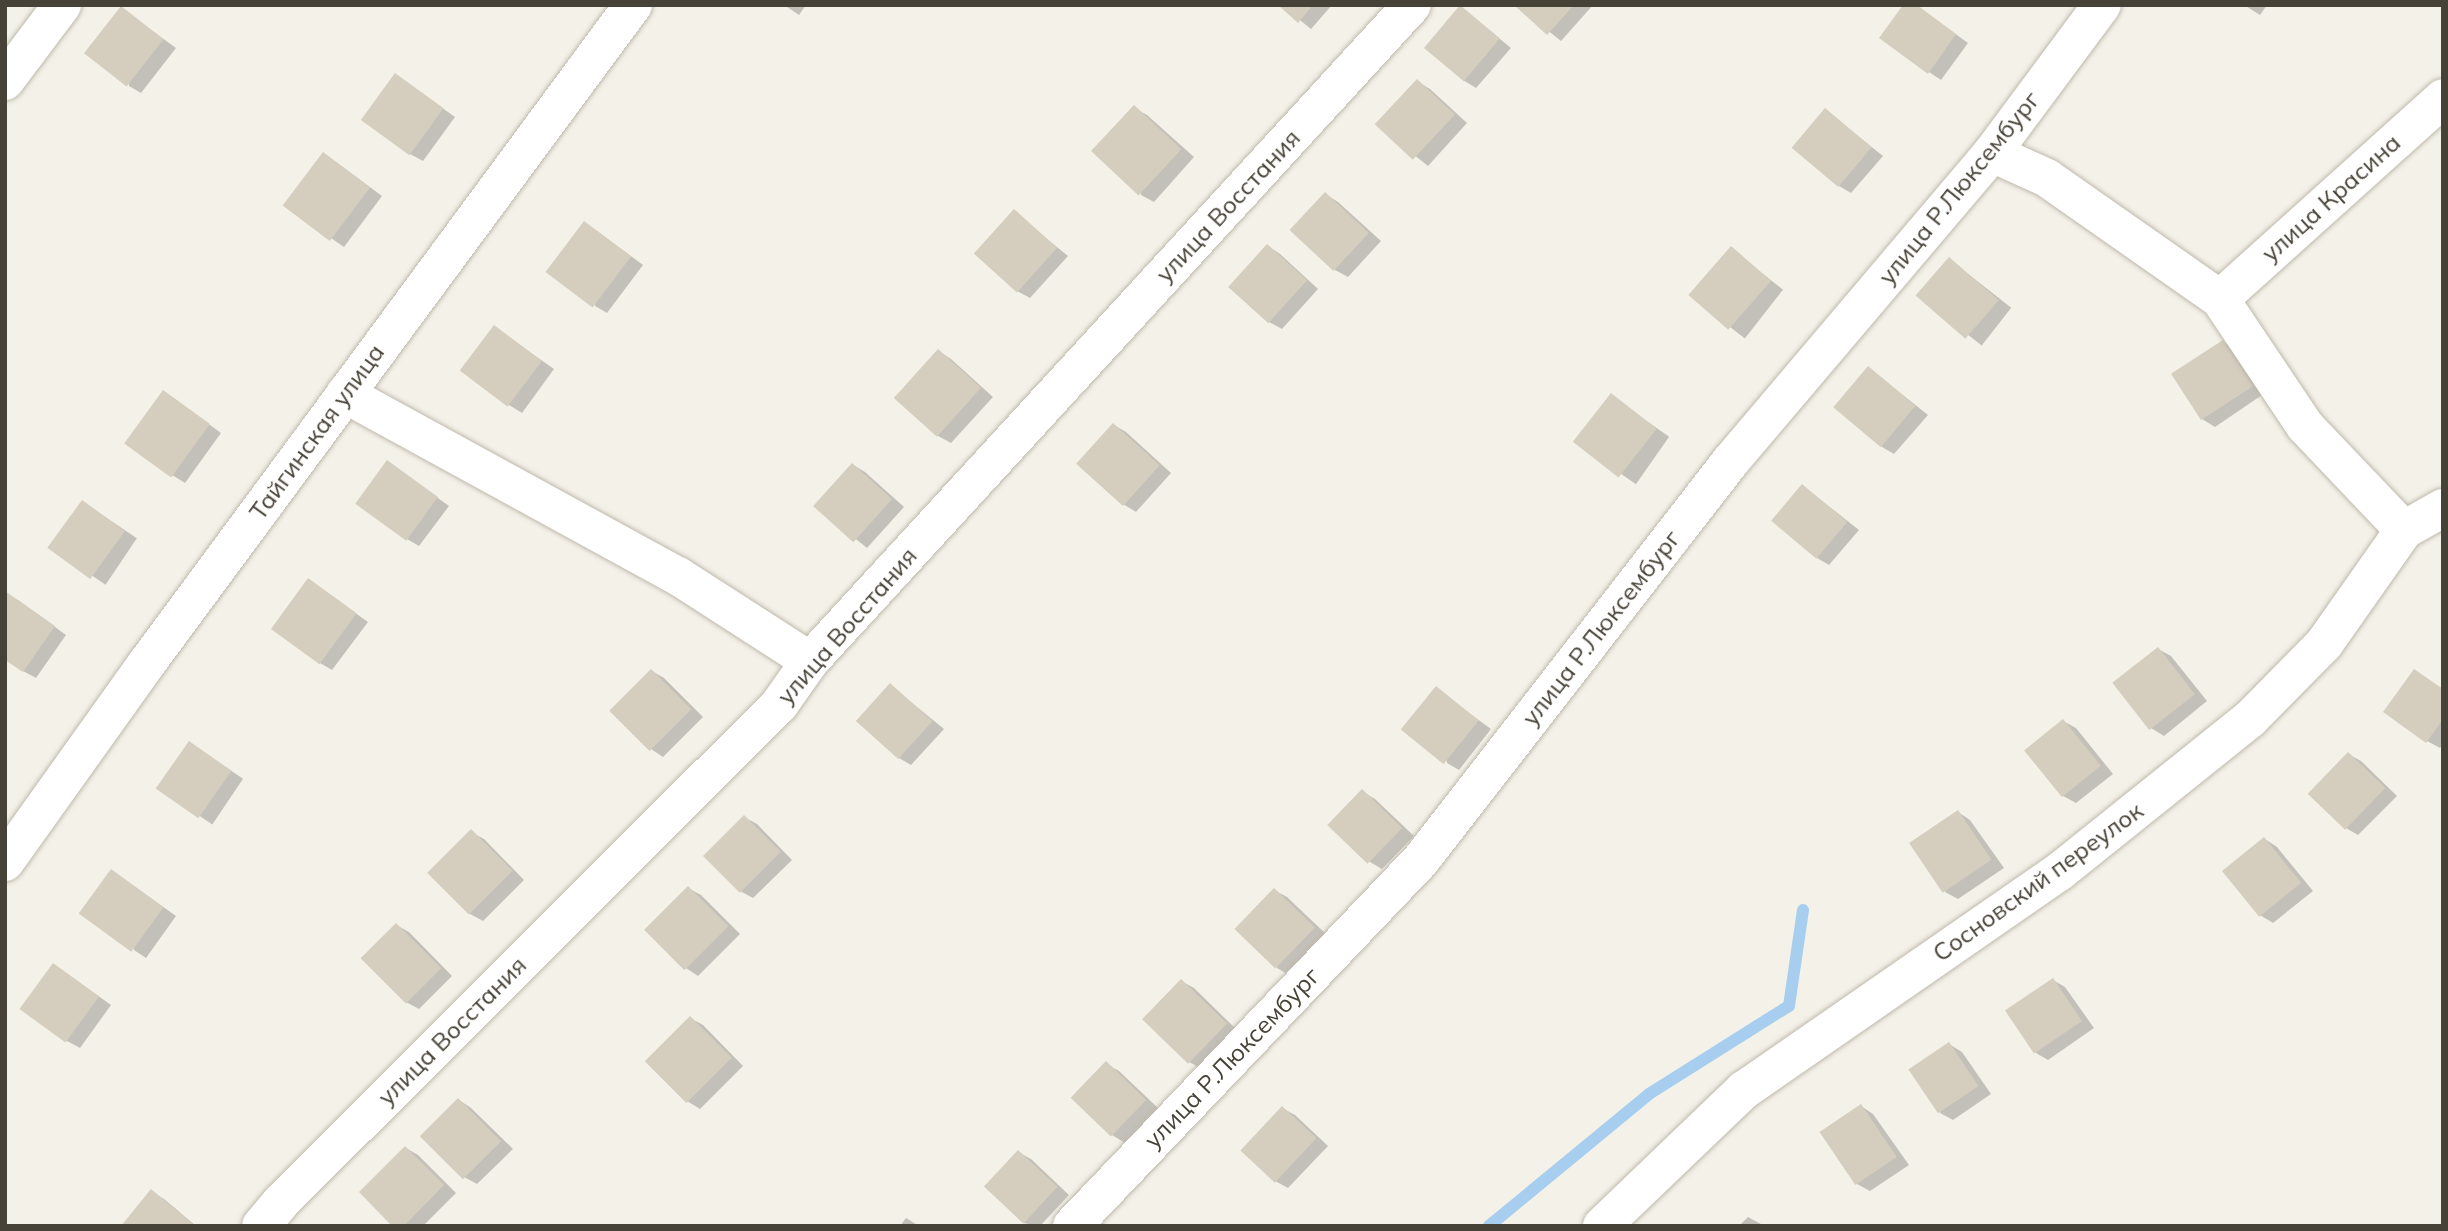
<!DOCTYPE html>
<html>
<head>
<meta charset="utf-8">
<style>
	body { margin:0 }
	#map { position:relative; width:2448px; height:1231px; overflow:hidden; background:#f4f1e9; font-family:Mulish,sans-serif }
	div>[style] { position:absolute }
	.shadow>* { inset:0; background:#0003; transform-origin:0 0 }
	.stream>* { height:12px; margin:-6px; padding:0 6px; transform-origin:6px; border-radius:6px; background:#a7ceee }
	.building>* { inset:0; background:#d5cdbe; transform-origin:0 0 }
	.roads { filter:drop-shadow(0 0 2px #bfb9ab) drop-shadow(0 0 2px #bfb9ab) }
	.minor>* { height:38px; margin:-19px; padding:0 19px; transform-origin:19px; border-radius:19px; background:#fff }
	span { translate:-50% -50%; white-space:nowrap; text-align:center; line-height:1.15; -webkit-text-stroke:5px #fff; paint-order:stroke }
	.street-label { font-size:24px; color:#474237 }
	.frame { position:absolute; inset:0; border:7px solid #474237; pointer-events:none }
</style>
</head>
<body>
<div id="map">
	<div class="shadow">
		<i style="clip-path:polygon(784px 5px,806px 5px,799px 15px)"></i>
		<i style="clip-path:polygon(1281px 5px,1332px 5px,1311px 29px)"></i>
		<i style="clip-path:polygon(1516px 5px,1593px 5px,1561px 41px)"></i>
		<i style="clip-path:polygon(2244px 5px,2267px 5px,2260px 15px)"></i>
		<i style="clip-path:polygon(1461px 7px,1511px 48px,1476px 88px,1463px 80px)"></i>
		<i style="clip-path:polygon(122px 9px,176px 48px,141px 93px,129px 86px)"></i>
		<i style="clip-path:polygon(1921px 9px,1968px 43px,1941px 80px,1929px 72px)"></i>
		<i style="clip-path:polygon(396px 75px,455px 117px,423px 161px,410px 154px)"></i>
		<i style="clip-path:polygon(1418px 82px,1430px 89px,1467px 123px,1428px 166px,1378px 126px)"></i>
		<i style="clip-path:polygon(1134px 108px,1147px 115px,1194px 157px,1154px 202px,1141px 195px)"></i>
		<i style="clip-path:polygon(1825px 110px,1883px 156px,1851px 193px,1839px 186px)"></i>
		<i style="clip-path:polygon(336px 162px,382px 196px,344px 247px,285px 206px)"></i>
		<i style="clip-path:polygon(1325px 194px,1338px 202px,1381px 241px,1348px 277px,1335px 270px,1292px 231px)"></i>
		<i style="clip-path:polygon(1014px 212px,1068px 256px,1030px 298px,1017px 291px)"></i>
		<i style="clip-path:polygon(597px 231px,643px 265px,607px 313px,595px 306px)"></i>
		<i style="clip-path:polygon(1268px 246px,1280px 254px,1318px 289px,1282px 329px,1269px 322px,1231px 287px)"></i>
		<i style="left:1731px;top:249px;width:66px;height:62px;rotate:38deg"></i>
		<i style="left:1949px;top:259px;width:79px;height:48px;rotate:38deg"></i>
		<i style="clip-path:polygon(494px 327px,554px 369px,522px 413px,509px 405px)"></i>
		<i style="clip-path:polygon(2223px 342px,2235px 349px,2265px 393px,2215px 427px,2202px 419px)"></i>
		<i style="clip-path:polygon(938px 351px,951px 359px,993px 397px,951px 443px,938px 436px)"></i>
		<i style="clip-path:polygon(1869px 368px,1928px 415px,1894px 454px,1882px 447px)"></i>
		<i style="left:1611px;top:396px;width:71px;height:58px;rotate:35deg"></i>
		<i style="clip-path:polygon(176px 400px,221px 433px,185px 483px,172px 475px)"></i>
		<i style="clip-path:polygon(1114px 425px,1126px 432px,1171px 473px,1136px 512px,1123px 504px)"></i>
		<i style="clip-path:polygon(388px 462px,449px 506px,419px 546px,407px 539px)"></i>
		<i style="clip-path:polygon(853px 465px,865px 472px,904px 507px,867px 548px,815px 506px)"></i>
		<i style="clip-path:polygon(1803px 486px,1859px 530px,1829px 565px,1817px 558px)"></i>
		<i style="left:83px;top:502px;width:65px;height:56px;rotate:34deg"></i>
		<i style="clip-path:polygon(309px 580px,368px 622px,332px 670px,320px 663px)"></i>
		<i style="clip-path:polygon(18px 600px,66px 635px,36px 678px,23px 671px)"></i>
		<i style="clip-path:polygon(2158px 649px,2171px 656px,2207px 701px,2164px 736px,2151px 728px)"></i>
		<i style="clip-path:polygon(652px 671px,664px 678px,703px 717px,663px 757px,651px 749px)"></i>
		<i style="clip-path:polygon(890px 685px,944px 729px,911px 765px,899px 758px)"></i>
		<i style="clip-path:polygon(1436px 689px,1491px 729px,1459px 770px,1447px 763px)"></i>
		<i style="clip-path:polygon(2443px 690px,2443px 744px,2440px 748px,2427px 741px)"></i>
		<i style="clip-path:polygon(2063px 721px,2076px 728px,2113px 774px,2076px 803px,2063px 796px)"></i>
		<i style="left:190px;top:743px;width:64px;height:55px;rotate:34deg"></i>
		<i style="clip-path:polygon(2348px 754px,2361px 761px,2397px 796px,2358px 835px,2346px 828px)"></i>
		<i style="clip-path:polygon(1363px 792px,1375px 799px,1414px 836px,1382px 869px,1370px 862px,1331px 825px)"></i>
		<i style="clip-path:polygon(1958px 812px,1970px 820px,2004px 868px,1958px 899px,1945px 892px)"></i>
		<i style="clip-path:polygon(744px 817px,757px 824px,792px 860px,753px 898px,740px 891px,705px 856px)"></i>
		<i style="clip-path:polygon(471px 832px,484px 839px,524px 880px,483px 921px,470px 914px,430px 873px)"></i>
		<i style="clip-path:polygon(2265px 839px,2277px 847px,2313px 891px,2273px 923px,2260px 915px)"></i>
		<i style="clip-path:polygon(124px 879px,176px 916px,146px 958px,134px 950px)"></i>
		<i style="clip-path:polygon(688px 888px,701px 895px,740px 934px,698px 976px,686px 968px)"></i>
		<i style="clip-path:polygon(1274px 890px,1287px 897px,1327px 935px,1289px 975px,1277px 968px)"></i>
		<i style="clip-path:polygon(396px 925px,409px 932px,452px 976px,419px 1009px,406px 1002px,363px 958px)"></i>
		<i style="clip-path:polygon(66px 973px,111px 1005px,80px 1048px,67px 1041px)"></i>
		<i style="clip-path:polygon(2053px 980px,2065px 987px,2094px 1028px,2048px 1060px,2036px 1053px)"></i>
		<i style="clip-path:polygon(1181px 981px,1194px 988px,1238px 1031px,1202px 1069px,1189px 1062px)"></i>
		<i style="clip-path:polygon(690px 1018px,703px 1025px,743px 1066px,700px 1109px,687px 1101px)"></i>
		<i style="clip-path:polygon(1949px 1044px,1962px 1052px,1991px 1094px,1953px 1120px,1940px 1113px)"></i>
		<i style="clip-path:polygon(1106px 1064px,1119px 1071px,1158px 1108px,1125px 1143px,1112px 1135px)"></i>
		<i style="clip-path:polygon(459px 1100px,471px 1108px,513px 1149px,477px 1184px,464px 1177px)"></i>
		<i style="clip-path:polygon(1861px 1106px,1873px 1114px,1909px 1165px,1870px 1191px,1857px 1184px)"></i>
		<i style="clip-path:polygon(1282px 1108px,1295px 1115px,1328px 1146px,1288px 1188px,1275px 1181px)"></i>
		<i style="clip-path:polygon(406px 1148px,418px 1155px,456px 1193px,423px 1226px,395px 1226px)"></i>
		<i style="clip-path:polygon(1018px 1152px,1031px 1159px,1069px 1195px,1040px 1226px,1023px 1223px,985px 1186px)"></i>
		<i style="clip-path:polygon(151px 1192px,164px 1199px,196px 1226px,124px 1226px)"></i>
		<i style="clip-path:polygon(1748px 1217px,1761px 1224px,1762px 1226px,1739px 1226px)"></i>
		<i style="clip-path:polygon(906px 1218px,919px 1226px,900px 1226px)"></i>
	</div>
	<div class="stream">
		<i style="left:1489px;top:1226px;width:207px;rotate:-39.5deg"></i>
		<i style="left:1649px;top:1094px;width:165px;rotate:-32.2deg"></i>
		<i style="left:1789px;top:1006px;width:97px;rotate:-81.7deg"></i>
	</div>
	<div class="building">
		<i style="clip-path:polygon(1278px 5px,1313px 5px,1298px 23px)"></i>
		<i style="left:1460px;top:5px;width:52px;height:56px;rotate:40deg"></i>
		<i style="clip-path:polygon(1514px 5px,1574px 5px,1547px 35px)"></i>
		<i style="clip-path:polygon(1903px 5px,1917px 5px,1956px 34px,1928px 74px,1879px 38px)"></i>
		<i style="left:121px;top:6px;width:54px;height:60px;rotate:38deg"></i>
		<i style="left:395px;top:73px;width:60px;height:58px;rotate:36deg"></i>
		<i style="left:1417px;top:79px;width:52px;height:62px;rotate:43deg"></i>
		<i style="left:1134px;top:105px;width:65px;height:63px;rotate:43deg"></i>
		<i style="left:1825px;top:108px;width:61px;height:52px;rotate:40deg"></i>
		<i style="left:323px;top:152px;width:59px;height:67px;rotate:37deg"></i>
		<i style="left:1325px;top:192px;width:60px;height:52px;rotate:43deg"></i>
		<i style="left:1014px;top:209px;width:58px;height:60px;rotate:42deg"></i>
		<i style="left:584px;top:221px;width:59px;height:64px;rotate:37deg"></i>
		<i style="left:1267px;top:244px;width:54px;height:58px;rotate:42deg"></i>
		<i style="left:1731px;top:246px;width:53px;height:65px;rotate:41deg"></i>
		<i style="left:1949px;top:257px;width:66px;height:51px;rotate:41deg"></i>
		<i style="left:494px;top:325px;width:60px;height:57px;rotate:37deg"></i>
		<i style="left:2223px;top:340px;width:55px;height:62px;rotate:57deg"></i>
		<i style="left:938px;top:349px;width:58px;height:66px;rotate:42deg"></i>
		<i style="left:1868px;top:366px;width:62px;height:54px;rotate:40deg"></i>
		<i style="left:163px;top:390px;width:58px;height:66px;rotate:36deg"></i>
		<i style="left:1611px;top:393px;width:58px;height:62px;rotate:38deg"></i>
		<i style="left:1113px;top:423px;width:63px;height:55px;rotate:42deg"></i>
		<i style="left:387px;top:460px;width:63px;height:54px;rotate:36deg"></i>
		<i style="left:852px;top:463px;width:54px;height:58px;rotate:42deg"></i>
		<i style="left:1802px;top:484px;width:59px;height:48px;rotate:40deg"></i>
		<i style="left:82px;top:500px;width:53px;height:59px;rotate:36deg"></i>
		<i style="left:308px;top:578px;width:60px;height:63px;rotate:36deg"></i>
		<i style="clip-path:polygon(5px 591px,55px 626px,23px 672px,5px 660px)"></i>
		<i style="left:2158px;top:647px;width:60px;height:58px;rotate:52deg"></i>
		<i style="left:651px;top:669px;width:57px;height:59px;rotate:45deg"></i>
		<i style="clip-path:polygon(2414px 669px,2443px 689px,2443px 719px,2426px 743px,2383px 712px)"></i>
		<i style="left:890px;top:683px;width:57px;height:51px;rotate:42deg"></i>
		<i style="left:1436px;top:686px;width:55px;height:56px;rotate:39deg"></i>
		<i style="left:2063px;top:719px;width:60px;height:50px;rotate:51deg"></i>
		<i style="left:189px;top:741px;width:52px;height:58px;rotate:35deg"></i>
		<i style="left:2348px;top:752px;width:52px;height:58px;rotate:44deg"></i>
		<i style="left:1362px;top:789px;width:56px;height:50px;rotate:44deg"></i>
		<i style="left:1958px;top:810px;width:60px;height:59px;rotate:56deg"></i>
		<i style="left:744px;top:815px;width:52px;height:58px;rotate:45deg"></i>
		<i style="left:471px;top:829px;width:59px;height:62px;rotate:45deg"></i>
		<i style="left:2264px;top:837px;width:59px;height:54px;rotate:51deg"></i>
		<i style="left:111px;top:869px;width:65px;height:55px;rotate:36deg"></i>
		<i style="left:688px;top:886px;width:57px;height:62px;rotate:45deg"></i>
		<i style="left:1274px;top:888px;width:57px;height:57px;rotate:44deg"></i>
		<i style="left:396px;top:923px;width:64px;height:50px;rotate:45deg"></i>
		<i style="left:53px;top:963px;width:57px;height:57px;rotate:36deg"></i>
		<i style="left:2053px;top:978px;width:52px;height:58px;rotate:56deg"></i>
		<i style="left:1181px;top:979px;width:64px;height:56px;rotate:44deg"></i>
		<i style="left:690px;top:1016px;width:59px;height:64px;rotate:45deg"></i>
		<i style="left:1949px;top:1042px;width:53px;height:49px;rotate:56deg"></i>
		<i style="left:1106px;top:1061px;width:56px;height:51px;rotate:44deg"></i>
		<i style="left:458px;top:1098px;width:61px;height:54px;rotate:45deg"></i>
		<i style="left:1861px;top:1104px;width:64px;height:50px;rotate:56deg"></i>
		<i style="left:1282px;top:1106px;width:47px;height:61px;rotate:43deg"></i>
		<i style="clip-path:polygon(405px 1146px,444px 1185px,404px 1226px,392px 1226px,359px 1192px)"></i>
		<i style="left:1018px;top:1150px;width:54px;height:50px;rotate:43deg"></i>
		<i style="clip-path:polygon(151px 1189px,195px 1226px,121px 1226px)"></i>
	</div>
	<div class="roads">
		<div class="minor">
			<i style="left:5px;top:81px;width:95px;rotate:-53.1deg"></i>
			<i style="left:1992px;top:153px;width:60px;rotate:24.4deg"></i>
			<i style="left:2047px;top:178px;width:211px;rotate:35deg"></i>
			<i style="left:2220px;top:299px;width:153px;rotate:56.2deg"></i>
			<i style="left:2305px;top:426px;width:144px;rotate:46.4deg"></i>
			<i style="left:2220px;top:299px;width:300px;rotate:-42deg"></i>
			<i style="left:345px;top:394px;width:379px;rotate:28.7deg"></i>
			<i style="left:678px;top:576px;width:157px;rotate:32.8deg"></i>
			<i style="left:5px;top:862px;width:244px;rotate:-54.5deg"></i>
			<i style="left:147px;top:663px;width:818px;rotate:-53.55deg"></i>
			<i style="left:261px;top:1226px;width:31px;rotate:-50deg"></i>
			<i style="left:281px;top:1202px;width:704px;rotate:-44.94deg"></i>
			<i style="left:779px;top:705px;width:54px;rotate:-54.8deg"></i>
			<i style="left:810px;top:661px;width:890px;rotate:-47.46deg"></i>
			<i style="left:1072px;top:1226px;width:506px;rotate:-46.36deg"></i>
			<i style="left:1421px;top:860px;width:504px;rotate:-52.17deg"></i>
			<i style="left:1730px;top:462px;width:405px;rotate:-49.7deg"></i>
			<i style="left:1992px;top:153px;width:184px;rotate:-53.4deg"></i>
			<i style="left:1602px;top:1226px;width:197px;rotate:-43.8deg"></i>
			<i style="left:1744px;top:1090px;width:383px;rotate:-34.7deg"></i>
			<i style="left:2059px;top:872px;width:245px;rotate:-38.7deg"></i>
			<i style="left:2250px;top:719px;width:105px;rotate:-45.4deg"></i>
			<i style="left:2324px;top:644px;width:139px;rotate:-54.9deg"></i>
			<i style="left:2404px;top:530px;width:45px;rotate:-29.4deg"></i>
		</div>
	</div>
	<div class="street-label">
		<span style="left:1959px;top:188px;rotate:-51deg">улица Р.Люксембург</span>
		<span style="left:2331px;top:198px;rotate:-42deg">улица Красина</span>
		<span style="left:1228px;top:206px;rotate:-47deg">улица Восстания</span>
		<span style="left:317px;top:432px;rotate:-54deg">Тайгинская улица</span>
		<span style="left:847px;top:626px;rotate:-49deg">улица Восстания</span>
		<span style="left:1601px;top:628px;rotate:-52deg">улица Р.Люксембург</span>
		<span style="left:2038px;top:882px;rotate:-36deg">Сосновский переулок</span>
		<span style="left:452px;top:1031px;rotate:-45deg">улица Восстания</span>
		<span style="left:1232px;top:1058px;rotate:-46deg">улица Р.Люксембург</span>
	</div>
	<div class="frame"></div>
</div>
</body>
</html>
